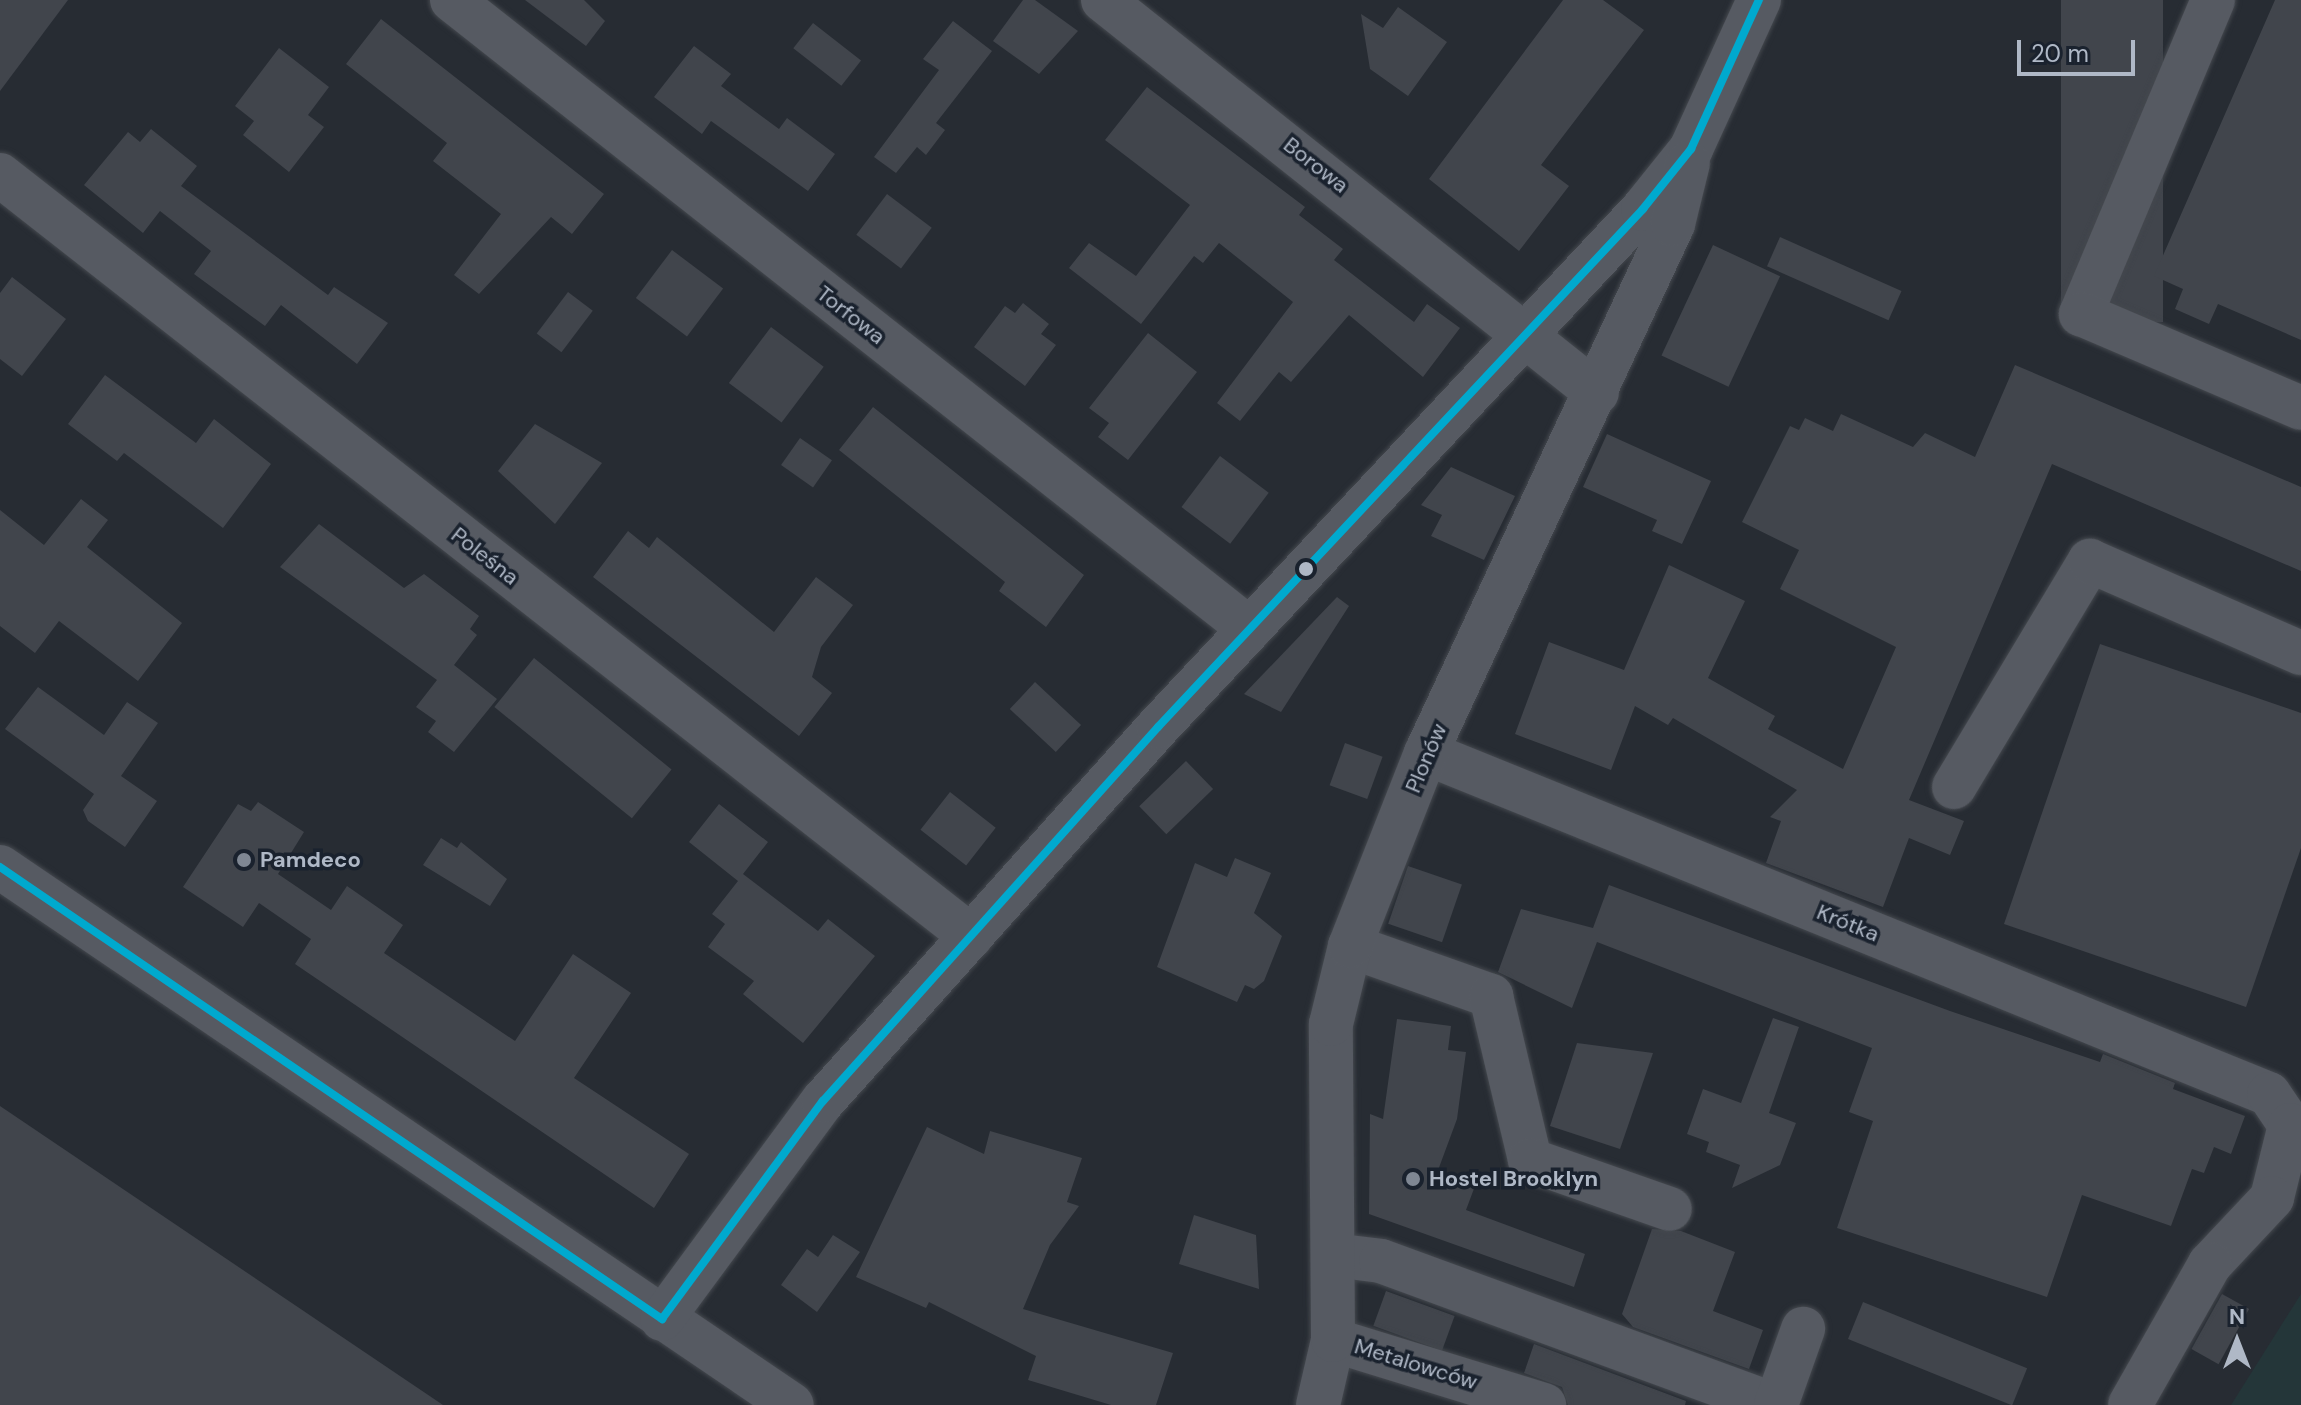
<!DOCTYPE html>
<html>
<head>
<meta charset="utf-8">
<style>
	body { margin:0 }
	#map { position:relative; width:2301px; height:1405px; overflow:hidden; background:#272c33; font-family:"DM Sans",sans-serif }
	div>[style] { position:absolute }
	.green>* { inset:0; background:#243639 }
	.building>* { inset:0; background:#41454c; transform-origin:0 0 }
	.roads { filter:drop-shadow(0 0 2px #44484e) drop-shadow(0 0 2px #44484e) }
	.minor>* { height:44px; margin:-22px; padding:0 22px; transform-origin:22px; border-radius:22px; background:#565a62 }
	.bus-1>* { height:8px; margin:-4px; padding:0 4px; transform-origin:4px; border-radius:4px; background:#00a9ce }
	.dots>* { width:22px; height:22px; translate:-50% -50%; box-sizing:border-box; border:4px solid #1a222e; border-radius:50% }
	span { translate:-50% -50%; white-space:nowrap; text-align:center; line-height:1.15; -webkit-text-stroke:7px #1a222e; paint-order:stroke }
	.street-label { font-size:22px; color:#afb8c6 }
	.poi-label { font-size:22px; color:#afb8c6; font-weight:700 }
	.left { translate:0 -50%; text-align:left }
	.north { position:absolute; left:2197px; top:1301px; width:80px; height:80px; -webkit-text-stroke:6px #1a222e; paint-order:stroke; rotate:0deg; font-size:22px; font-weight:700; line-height:32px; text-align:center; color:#afb8c6 }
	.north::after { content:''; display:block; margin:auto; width:28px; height:36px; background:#afb8c6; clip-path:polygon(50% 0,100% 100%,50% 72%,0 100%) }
	.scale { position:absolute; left:2017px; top:40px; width:118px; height:36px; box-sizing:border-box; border:4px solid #afb8c6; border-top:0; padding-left:10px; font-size:24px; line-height:28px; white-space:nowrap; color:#afb8c6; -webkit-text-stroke:6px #1a222e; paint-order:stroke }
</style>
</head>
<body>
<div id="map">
	<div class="green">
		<i style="clip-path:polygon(2301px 1294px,2301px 1405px,2231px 1405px)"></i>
	</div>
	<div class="building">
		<i style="clip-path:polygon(0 0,68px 0,0 91px)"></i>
		<i style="clip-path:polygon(525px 0,584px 0,605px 21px,586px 46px)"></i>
		<i style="clip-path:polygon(1023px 0,1035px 0,1078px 31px,1039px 74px,993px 41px)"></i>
		<i style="clip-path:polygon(1563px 0,1603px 0,1644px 30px,1541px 165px,1569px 186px,1519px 251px,1429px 179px)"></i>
		<i style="left:2061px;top:0;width:102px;height:322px"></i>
		<i style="clip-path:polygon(2275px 0,2301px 0,2301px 340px,2218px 304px,2209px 324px,2175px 309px,2183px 289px,2154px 276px)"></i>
		<i style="clip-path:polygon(1398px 7px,1447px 42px,1408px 96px,1370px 69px,1361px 14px,1383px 28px)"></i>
		<i style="clip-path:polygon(381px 19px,604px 194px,572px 234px,551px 217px,479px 294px,454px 275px,501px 214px,433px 161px,447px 143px,346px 64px)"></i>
		<i style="clip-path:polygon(953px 21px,992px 51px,936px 123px,945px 130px,926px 155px,917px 147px,896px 173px,874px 157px,939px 70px,923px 59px)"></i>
		<i style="left:813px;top:23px;width:61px;height:32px;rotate:38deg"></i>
		<i style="clip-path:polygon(694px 46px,731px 74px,721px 86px,779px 129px,787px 118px,835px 154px,808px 191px,711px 121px,702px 134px,654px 97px)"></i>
		<i style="clip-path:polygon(279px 48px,329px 87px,308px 115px,324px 127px,289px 172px,243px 135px,254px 121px,235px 106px)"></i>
		<i style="clip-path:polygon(1147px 87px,1305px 207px,1299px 215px,1343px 249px,1334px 260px,1414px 322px,1427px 304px,1460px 328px,1423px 377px,1349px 315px,1291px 382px,1279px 372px,1240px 421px,1217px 403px,1293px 302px,1219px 243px,1203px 263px,1194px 256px,1141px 324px,1069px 268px,1089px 243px,1136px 276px,1190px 205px,1105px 140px)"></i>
		<i style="clip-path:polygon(151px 129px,197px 166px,181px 186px,328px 295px,334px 287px,388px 323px,357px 364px,281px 305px,265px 326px,194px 274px,211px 251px,160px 211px,143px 233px,84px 185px,128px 132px,140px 142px)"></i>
		<i style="left:887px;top:194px;width:56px;height:51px;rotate:37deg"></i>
		<i style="left:1780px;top:237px;width:133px;height:32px;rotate:24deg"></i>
		<i style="left:1713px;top:245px;width:74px;height:122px;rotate:25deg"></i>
		<i style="left:672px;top:250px;width:64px;height:60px;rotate:37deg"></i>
		<i style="clip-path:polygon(12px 277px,66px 319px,22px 376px,0 359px,0 293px)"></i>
		<i style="left:568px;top:292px;width:31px;height:52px;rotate:37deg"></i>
		<i style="clip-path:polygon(1023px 303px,1049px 324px,1041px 334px,1056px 345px,1025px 386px,974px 347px,1005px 306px,1015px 313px)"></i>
		<i style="left:771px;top:327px;width:66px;height:70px;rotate:37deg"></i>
		<i style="clip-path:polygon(1148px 333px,1197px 372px,1128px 460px,1098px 437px,1109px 423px,1089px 408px)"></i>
		<i style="clip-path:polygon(2015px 365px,2301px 487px,2301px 571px,2052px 464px,1909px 800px,1964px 821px,1950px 855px,1909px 838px,1883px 907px,1766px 863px,1781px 821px,1770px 817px,1797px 790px,1673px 718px,1668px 725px,1635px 706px,1611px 770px,1515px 734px,1549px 642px,1624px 670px,1669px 565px,1745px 601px,1708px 678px,1775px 716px,1768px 729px,1843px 769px,1896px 647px,1780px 589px,1799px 550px,1742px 522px,1790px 426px,1799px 430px,1805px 418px,1833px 431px,1841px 414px,1913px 447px,1925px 433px,1975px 457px)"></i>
		<i style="clip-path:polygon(105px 375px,196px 443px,214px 419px,271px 464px,223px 528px,124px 453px,117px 461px,68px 424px)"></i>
		<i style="clip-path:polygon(873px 407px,1084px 575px,1046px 627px,999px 591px,1005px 582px,839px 450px)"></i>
		<i style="clip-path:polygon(535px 424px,602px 463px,555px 524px,498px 471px)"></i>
		<i style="clip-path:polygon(1607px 434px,1711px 481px,1682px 544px,1652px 531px,1657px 520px,1583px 487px)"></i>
		<i style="left:800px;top:438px;width:39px;height:33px;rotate:35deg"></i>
		<i style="left:1220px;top:456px;width:61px;height:64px;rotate:37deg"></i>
		<i style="clip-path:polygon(1451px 467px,1515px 496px,1484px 560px,1431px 536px,1442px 515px,1421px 505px)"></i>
		<i style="clip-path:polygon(81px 499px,108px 520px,87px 547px,182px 623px,138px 681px,59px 621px,35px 653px,0 626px,0 510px,44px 545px)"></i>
		<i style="clip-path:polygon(319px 524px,404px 588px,424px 574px,479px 616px,470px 629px,477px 635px,454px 665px,497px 699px,454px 752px,428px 732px,436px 721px,416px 707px,437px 680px,280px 567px)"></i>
		<i style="clip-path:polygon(628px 531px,649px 548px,657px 537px,774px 632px,816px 577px,853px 605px,821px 647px,812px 677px,832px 693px,799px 736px,593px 577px)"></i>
		<i style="clip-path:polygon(1337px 597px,1349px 606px,1281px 712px,1244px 694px)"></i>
		<i style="clip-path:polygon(2100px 644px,2301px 713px,2301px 848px,2246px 1007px,2004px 924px)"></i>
		<i style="left:534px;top:658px;width:177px;height:63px;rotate:39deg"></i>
		<i style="left:1035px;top:682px;width:63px;height:37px;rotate:43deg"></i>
		<i style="clip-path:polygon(38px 687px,104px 735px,127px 702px,158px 723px,121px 776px,157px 801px,125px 847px,88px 821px,83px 810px,94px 794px,5px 729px)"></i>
		<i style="left:1345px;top:743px;width:40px;height:45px;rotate:20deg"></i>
		<i style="left:1186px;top:761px;width:39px;height:65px;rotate:46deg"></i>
		<i style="left:950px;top:792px;width:58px;height:48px;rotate:38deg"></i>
		<i style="clip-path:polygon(258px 802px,304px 832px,278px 874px,331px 910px,347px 886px,403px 925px,384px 953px,515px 1041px,573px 954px,631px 993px,574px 1078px,689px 1154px,654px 1208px,295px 964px,311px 939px,259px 903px,243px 927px,183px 887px,238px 804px,251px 811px)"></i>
		<i style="clip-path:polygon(719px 804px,768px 842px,743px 874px,818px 931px,828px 919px,875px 956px,803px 1043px,743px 994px,754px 981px,708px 947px,725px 924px,712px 914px,738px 881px,689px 842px)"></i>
		<i style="clip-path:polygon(441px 838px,457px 848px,461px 842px,507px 879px,490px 906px,423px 865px)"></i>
		<i style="clip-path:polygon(1235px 858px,1271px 873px,1254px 913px,1282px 936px,1264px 981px,1254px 989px,1245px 985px,1237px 1002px,1157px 967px,1195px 863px,1227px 877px)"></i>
		<i style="left:1408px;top:866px;width:57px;height:61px;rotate:19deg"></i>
		<i style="clip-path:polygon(1609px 885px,1950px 1011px,2100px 1062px,2103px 1054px,2175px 1083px,2173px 1089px,2245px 1116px,2231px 1154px,2214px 1147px,2204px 1173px,2192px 1169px,2171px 1226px,2082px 1195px,2047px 1297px,1837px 1228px,1873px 1121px,1849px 1112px,1872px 1048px,1597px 942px,1572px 1008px,1498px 972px,1521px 909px,1593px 928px)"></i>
		<i style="clip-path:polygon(1773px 1018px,1799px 1027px,1769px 1113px,1796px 1123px,1780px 1165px,1732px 1188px,1740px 1165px,1706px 1152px,1709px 1142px,1687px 1134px,1703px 1089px,1741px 1103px)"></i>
		<i style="clip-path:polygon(1397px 1019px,1451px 1026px,1448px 1050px,1466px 1052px,1457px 1119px,1437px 1173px,1475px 1186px,1466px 1210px,1585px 1254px,1574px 1287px,1369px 1214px,1370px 1114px,1383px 1119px)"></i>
		<i style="clip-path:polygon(1577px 1043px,1653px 1053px,1620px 1149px,1550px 1126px)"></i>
		<i style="clip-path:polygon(0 1106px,443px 1405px,0 1405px)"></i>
		<i style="clip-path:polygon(927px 1127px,984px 1154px,990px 1131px,1082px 1158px,1067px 1202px,1079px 1206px,1050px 1245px,1023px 1309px,1173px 1353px,1156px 1405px,1111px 1405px,1028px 1380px,1036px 1356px,929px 1302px,926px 1308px,856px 1277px)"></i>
		<i style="clip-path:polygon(1194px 1215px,1256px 1235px,1259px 1289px,1179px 1264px)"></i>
		<i style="clip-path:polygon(1652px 1229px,1681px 1231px,1735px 1252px,1713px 1311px,1763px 1330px,1749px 1369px,1633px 1327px,1622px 1314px)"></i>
		<i style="clip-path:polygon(833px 1235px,860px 1252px,817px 1312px,781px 1285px,807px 1249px,818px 1257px)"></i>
		<i style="left:1386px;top:1291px;width:73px;height:37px;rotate:20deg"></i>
		<i style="left:2222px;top:1294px;width:31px;height:63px;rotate:29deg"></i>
		<i style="left:1863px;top:1302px;width:177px;height:40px;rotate:22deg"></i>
		<i style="clip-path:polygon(1534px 1344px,1686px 1401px,1685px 1405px,1568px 1405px,1562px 1387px,1524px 1373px)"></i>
	</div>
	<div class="roads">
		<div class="minor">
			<i style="left:452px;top:0;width:1016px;rotate:38.25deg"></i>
			<i style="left:1103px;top:0;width:631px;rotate:38.5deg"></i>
			<i style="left:2213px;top:0;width:341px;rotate:112.8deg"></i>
			<i style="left:2081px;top:314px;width:239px;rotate:23.1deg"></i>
			<i style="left:0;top:175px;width:1234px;rotate:38.09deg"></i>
			<i style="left:1426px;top:753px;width:909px;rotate:22.02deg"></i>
			<i style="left:2269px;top:1094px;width:37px;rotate:56deg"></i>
			<i style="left:2290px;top:1125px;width:75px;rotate:103.9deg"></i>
			<i style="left:2272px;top:1198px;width:91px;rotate:133.2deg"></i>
			<i style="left:2210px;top:1264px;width:162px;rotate:119.6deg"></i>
			<i style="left:1954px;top:787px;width:264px;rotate:-59deg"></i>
			<i style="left:2090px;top:561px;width:230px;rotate:23.6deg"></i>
			<i style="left:0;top:867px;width:957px;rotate:34.19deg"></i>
			<i style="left:1350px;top:946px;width:150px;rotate:19.5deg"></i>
			<i style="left:1491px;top:996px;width:169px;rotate:76.6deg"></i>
			<i style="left:1530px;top:1160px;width:148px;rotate:19.3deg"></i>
			<i style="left:1333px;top:1255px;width:48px;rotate:7.1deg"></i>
			<i style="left:1381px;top:1261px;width:419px;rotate:20.1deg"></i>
			<i style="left:662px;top:1319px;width:271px;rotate:-53.6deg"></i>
			<i style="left:823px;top:1101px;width:502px;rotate:-48.15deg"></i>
			<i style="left:1158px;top:727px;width:710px;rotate:-46.88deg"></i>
			<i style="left:1643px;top:209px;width:77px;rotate:-51.3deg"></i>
			<i style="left:1691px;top:149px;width:164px;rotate:-65.5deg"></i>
			<i style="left:1333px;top:1340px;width:221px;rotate:17.1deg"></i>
			<i style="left:1318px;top:1405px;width:67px;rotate:-77deg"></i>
			<i style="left:1333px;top:1340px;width:316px;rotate:-90.4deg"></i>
			<i style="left:1331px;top:1024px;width:80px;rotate:-76.3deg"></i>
			<i style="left:1350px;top:946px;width:207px;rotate:-68.5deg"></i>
			<i style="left:1426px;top:753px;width:584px;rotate:-64.97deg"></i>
			<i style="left:1673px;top:224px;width:63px;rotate:-76.2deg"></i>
			<i style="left:1776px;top:1405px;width:81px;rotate:-70.4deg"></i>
		</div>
	</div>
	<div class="bus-1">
		<i style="left:0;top:867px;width:802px;rotate:34.32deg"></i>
		<i style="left:662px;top:1319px;width:271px;rotate:-53.6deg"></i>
		<i style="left:823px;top:1101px;width:502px;rotate:-48.15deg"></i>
		<i style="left:1158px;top:727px;width:710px;rotate:-46.88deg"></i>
		<i style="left:1643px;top:209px;width:77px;rotate:-51.3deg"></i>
		<i style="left:1691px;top:149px;width:164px;rotate:-65.5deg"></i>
	</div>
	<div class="dots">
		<i style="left:1306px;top:569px;background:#afb8c6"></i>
		<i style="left:244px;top:860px;background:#7f8793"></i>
		<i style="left:1413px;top:1179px;background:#7f8793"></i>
	</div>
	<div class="street-label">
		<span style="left:1316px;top:165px;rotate:38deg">Borowa</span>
		<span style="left:851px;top:315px;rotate:38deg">Torfowa</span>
		<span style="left:485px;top:556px;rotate:38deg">Poleśna</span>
		<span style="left:1426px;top:758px;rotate:-67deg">Plonów</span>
		<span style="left:1848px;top:923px;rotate:22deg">Krótka</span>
		<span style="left:1416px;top:1364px;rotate:17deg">Metalowców</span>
	</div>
	<div class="poi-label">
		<span class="left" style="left:260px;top:860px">Pamdeco</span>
		<span class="left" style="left:1429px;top:1179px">Hostel Brooklyn</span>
	</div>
	<div class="north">N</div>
	<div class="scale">20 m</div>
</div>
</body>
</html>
